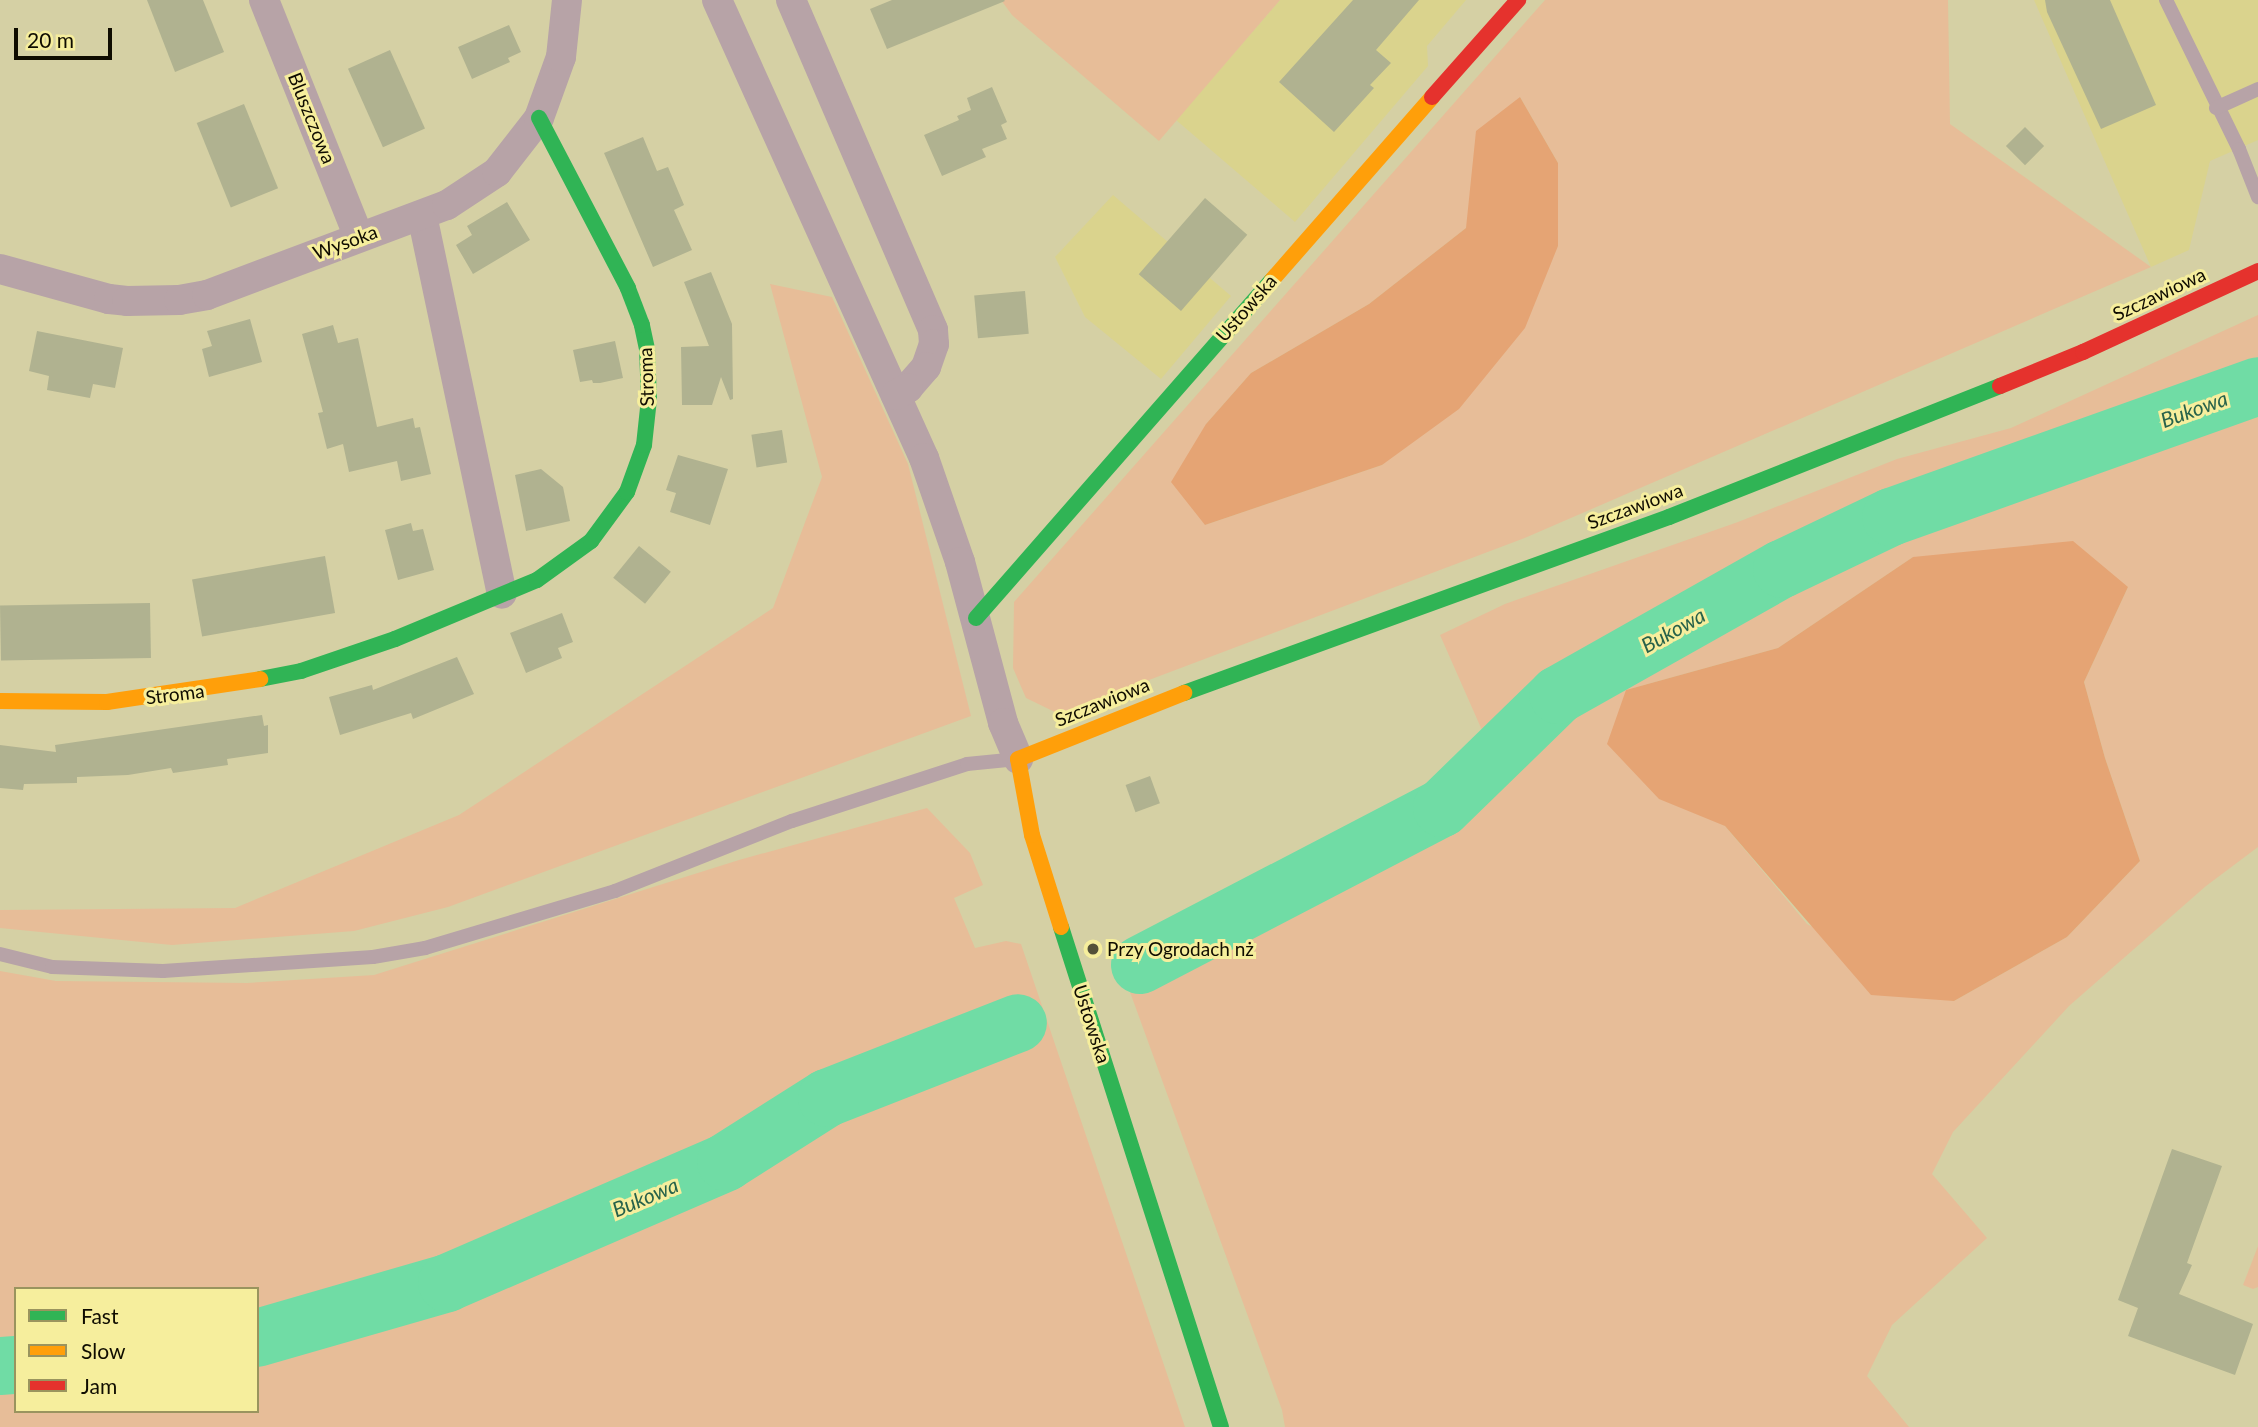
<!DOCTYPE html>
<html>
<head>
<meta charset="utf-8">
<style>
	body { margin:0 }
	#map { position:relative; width:2258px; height:1427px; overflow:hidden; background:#d5d0a4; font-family:Lato,sans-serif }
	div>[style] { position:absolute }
	.built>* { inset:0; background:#dad38d }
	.green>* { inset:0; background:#e7bd98 }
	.forest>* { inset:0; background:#e5a474 }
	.river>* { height:58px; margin:-29px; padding:0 29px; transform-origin:29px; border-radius:29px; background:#70dca5 }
	.building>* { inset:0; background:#b0b290; transform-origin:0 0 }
	.lane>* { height:14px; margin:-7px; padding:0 7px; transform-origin:7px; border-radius:7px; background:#b7a3a7 }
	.street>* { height:30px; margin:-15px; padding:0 15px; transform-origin:15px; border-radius:15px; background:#b7a3a7 }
	.fast>* { height:16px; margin:-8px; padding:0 8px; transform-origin:8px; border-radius:8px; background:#30b455 }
	.slow>* { height:16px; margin:-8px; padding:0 8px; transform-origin:8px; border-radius:8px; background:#ff9f0a }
	.jam>* { height:16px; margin:-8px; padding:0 8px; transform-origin:8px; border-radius:8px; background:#e5322d }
	.dots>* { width:19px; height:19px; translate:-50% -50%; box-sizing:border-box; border:4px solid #f6ee9d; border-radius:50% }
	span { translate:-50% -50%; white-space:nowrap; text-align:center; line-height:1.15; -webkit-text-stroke:6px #f6ee9d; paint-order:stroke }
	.street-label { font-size:19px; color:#0f0c00 }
	.poi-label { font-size:19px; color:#0f0c00 }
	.left { translate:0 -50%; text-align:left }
	.water-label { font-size:21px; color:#27624a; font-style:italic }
	.legend { position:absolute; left:14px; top:1287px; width:245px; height:126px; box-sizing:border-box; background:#f6ee9d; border:2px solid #9a945e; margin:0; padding:9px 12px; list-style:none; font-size:21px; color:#0f0c00 }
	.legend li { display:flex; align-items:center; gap:14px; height:35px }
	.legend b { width:35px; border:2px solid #9a945e }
	.scale { position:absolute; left:14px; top:28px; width:98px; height:32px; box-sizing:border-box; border:4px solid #0f0c00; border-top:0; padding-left:9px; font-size:21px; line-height:24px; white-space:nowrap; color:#0f0c00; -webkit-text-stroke:5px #f6ee9d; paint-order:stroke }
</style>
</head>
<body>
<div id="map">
	<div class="built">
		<i style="clip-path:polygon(1280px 0,1466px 0,1427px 46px,1428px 66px,1295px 222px,1176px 120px)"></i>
		<i style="clip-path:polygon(2034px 0,2258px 0,2258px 140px,2210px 161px,2189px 250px,2151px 267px)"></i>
		<i style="clip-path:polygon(1113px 195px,1231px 296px,1161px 379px,1085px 317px,1055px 257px)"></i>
	</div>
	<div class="green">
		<i style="clip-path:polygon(1001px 0,1280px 0,1159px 141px,1012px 15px)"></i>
		<i style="clip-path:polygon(evenodd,1545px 0,1948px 0,1950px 124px,2151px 267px,1527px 537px,1059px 714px,1026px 698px,1013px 668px,1014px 602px,1545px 0,1520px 97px,1558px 163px,1558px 246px,1382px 465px,1205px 525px,1206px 424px,1251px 373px,1369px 304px,1466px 228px,1520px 97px)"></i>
		<i style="clip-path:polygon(770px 284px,832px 297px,908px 464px,971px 716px,448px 907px,354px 931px,172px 945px,0 928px,0 910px,235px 908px,459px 815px,773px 608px,822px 477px)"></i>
		<i style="clip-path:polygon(evenodd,2258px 315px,2258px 847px,2206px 886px,2069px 1006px,1953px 1132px,1932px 1174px,1987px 1238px,1892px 1325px,1867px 1376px,1909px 1427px,1285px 1427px,1282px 1410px,1126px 981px,1447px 817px,1500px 771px,1440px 635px,1505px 604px,1738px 522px,1897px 459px,2011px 428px,2258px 315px,1913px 557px,2128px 587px,2084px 682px,2105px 758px,2140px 861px,2067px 937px,1954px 1001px,1807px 924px,1725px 826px,1626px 690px,1778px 648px,1913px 557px)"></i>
		<i style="clip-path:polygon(evenodd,927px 808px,970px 853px,983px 885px,954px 898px,975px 948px,1006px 941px,1021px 944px,1185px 1427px,0 1427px,0 971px,56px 981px,247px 983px,374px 975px,739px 860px,927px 808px,16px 1289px,257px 1289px,257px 1411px,16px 1411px,16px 1289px)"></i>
		<i style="clip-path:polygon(2258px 1246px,2258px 1287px,2253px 1289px,2243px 1285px)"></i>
	</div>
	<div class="forest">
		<i style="clip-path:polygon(1520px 97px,1558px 163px,1558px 246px,1525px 328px,1459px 409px,1382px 465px,1205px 525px,1171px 482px,1206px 424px,1251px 373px,1369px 304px,1466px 228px,1476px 131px)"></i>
		<i style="clip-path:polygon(2073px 541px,2128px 587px,2084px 682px,2105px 758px,2140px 861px,2067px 937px,1954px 1001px,1871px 995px,1725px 826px,1659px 799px,1607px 744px,1626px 690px,1778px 648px,1913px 557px)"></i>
	</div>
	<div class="river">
		<i style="left:1140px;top:965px;width:340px;rotate:-27.5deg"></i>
		<i style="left:1442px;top:808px;width:162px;rotate:-44.2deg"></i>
		<i style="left:1558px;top:695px;width:257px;rotate:-29.4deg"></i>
		<i style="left:1782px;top:569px;width:121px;rotate:-25.5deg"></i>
		<i style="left:1891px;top:517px;width:390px;rotate:-19.6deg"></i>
		<i style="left:257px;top:1338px;width:198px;rotate:-16.1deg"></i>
		<i style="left:447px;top:1283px;width:304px;rotate:-23.4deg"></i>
		<i style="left:726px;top:1162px;width:120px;rotate:-32.4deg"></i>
		<i style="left:827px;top:1098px;width:205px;rotate:-21.4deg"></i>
		<i style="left:0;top:1366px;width:16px;rotate:-4deg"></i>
	</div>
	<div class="building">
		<i style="clip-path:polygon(147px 0,203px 0,224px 52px,175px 72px)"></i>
		<i style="clip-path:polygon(892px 0,1004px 0,1005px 1px,887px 49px,870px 9px)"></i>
		<i style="clip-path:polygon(1353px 0,1419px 0,1376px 50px,1391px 63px,1370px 85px,1374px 88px,1334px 132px,1279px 82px)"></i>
		<i style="clip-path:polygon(2045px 0,2110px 0,2156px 105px,2101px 129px,2047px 12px)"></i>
		<i style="clip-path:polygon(509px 25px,521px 52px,508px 58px,510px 62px,472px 79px,458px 47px)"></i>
		<i style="left:390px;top:50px;width:86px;height:46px;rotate:66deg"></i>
		<i style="clip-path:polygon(992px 87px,1007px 122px,1001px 125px,1007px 139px,982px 149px,986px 157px,942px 176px,924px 135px,959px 120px,957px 116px,971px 110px,967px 98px)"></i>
		<i style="left:244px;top:104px;width:91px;height:51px;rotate:68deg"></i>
		<i style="left:2025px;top:127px;width:27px;height:27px;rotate:45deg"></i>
		<i style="clip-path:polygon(643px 137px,657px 171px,668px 167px,684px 205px,674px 210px,692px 250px,653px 267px,604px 153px)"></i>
		<i style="left:1205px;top:198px;width:56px;height:101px;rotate:41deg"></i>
		<i style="clip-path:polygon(507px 202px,530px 240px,473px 274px,456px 245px,472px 235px,467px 226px)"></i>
		<i style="clip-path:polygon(711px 272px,732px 324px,733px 399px,730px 400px,721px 377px,712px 405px,682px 405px,681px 347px,709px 346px,684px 282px)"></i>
		<i style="left:1025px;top:291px;width:43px;height:51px;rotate:85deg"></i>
		<i style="clip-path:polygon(250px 319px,262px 362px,209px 377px,202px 349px,212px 346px,207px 331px)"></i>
		<i style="clip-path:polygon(333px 325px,338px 343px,358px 338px,377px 427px,413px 418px,415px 428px,420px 427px,431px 474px,401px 481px,397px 461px,349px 472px,343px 444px,327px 449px,318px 413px,323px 412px,302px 334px)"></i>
		<i style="clip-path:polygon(37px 331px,123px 348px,115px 388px,93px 384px,90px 398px,47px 390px,49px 376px,29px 371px)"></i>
		<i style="clip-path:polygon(615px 341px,623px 378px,600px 383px,593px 383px,592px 380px,580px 382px,573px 350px)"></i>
		<i style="left:782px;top:430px;width:33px;height:31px;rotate:81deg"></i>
		<i style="clip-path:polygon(678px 455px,728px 469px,710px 525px,670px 512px,676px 493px,666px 490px)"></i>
		<i style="clip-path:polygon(541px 469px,563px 487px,570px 521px,526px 531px,515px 475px)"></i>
		<i style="clip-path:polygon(411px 523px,413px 531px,423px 529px,434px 570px,398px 580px,385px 530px)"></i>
		<i style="left:639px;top:546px;width:41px;height:41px;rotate:39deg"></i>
		<i style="left:325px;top:556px;width:58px;height:135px;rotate:80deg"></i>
		<i style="left:150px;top:603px;width:55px;height:150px;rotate:89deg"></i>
		<i style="clip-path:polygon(562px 613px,573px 642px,558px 648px,562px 658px,526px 673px,510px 633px)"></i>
		<i style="clip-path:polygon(457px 657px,474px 694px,413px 719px,411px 713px,340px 735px,329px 697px,372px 685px,373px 690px)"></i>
		<i style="clip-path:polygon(262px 715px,264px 726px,268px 725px,268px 753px,227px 759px,228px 765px,173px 773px,171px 768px,128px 775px,77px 777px,77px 783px,24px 784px,23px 790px,0 788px,0 745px,56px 752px,55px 745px)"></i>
		<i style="left:1150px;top:776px;width:29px;height:26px;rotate:70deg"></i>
		<i style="clip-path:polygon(2172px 1149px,2222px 1166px,2187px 1263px,2192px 1265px,2179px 1294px,2253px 1324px,2235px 1375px,2128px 1336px,2138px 1308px,2118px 1300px)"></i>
	</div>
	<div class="lane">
		<i style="left:2166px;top:0;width:166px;rotate:63.9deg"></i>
		<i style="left:2239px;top:149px;width:52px;rotate:68.4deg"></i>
		<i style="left:2216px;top:108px;width:46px;rotate:-24.3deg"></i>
		<i style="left:0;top:954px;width:54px;rotate:14deg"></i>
		<i style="left:52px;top:967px;width:111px;rotate:2.1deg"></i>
		<i style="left:163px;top:971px;width:210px;rotate:-3.8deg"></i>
		<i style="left:373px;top:957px;width:53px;rotate:-9.8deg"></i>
		<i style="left:425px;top:948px;width:198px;rotate:-16.7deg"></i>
		<i style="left:615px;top:891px;width:190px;rotate:-21.6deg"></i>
		<i style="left:792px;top:821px;width:184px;rotate:-18deg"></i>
		<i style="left:967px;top:764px;width:51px;rotate:-5.6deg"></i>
	</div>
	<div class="street">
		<i style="left:264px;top:0;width:255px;rotate:68.2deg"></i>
		<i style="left:717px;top:0;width:503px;rotate:65.68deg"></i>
		<i style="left:924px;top:458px;width:110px;rotate:70.9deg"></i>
		<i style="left:960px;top:562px;width:167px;rotate:75deg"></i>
		<i style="left:1003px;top:723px;width:39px;rotate:67deg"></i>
		<i style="left:791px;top:0;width:359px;rotate:66.7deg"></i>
		<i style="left:933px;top:330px;width:14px;rotate:86deg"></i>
		<i style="left:934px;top:344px;width:24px;rotate:109deg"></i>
		<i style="left:926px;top:367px;width:28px;rotate:131deg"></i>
		<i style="left:908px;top:388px;width:14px;rotate:150deg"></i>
		<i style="left:422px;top:215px;width:387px;rotate:78.1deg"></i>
		<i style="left:0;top:269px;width:113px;rotate:15.4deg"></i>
		<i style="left:109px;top:299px;width:18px;rotate:6deg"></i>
		<i style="left:127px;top:301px;width:52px;rotate:-1.1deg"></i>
		<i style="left:179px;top:300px;width:28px;rotate:-10deg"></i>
		<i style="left:207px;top:295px;width:256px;rotate:-20.6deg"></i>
		<i style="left:447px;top:205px;width:60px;rotate:-33.4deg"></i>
		<i style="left:497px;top:172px;width:68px;rotate:-52.1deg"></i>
		<i style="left:539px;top:118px;width:65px;rotate:-70.2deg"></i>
		<i style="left:561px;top:57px;width:57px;rotate:-84deg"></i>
	</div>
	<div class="fast">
		<i style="left:976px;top:618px;width:449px;rotate:-48.8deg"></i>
		<i style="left:260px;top:679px;width:42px;rotate:-11deg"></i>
		<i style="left:301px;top:671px;width:99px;rotate:-18.8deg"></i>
		<i style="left:395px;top:639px;width:154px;rotate:-22.6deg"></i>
		<i style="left:537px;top:580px;width:67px;rotate:-35.8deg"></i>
		<i style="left:591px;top:541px;width:61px;rotate:-53.7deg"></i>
		<i style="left:627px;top:492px;width:50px;rotate:-70.1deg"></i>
		<i style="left:644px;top:445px;width:46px;rotate:-83.8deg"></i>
		<i style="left:649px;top:399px;width:50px;rotate:-92.3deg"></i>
		<i style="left:647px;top:349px;width:25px;rotate:-102deg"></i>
		<i style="left:642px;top:325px;width:40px;rotate:-111deg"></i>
		<i style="left:628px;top:288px;width:192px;rotate:-117.6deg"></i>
		<i style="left:1184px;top:693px;width:516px;rotate:-19.95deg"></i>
		<i style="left:1669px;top:517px;width:356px;rotate:-21.6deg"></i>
		<i style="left:1061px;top:927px;width:525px;rotate:72.26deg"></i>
	</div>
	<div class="slow">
		<i style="left:1272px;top:280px;width:243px;rotate:-48.8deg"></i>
		<i style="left:0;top:701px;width:107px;rotate:0.5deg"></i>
		<i style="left:107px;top:702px;width:155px;rotate:-8.5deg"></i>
		<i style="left:1061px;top:927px;width:96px;rotate:-107.5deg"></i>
		<i style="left:1032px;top:835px;width:77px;rotate:-100.4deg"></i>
		<i style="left:1018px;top:759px;width:179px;rotate:-21.7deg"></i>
	</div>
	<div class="jam">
		<i style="left:1432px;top:97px;width:130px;rotate:-48.4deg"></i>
		<i style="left:2000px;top:386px;width:90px;rotate:-22.3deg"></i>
		<i style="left:2083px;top:352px;width:193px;rotate:-24.8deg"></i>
	</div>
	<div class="dots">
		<i style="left:1093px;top:949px;background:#545139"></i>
	</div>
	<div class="street-label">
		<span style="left:312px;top:118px;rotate:68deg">Bluszczowa</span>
		<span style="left:345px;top:242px;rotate:-20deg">Wysoka</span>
		<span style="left:2159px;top:294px;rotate:-25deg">Szczawiowa</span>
		<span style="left:1246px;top:308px;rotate:-49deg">Ustowska</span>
		<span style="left:646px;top:377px;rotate:-92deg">Stroma</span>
		<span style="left:1635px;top:506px;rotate:-20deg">Szczawiowa</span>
		<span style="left:175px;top:694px;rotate:-7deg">Stroma</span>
		<span style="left:1102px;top:702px;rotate:-22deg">Szczawiowa</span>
		<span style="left:1092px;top:1024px;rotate:72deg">Ustowska</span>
	</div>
	<div class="poi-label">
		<span class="left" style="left:1107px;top:949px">Przy Ogrodach nż</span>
	</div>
	<div class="water-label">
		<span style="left:2194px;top:409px;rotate:-20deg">Bukowa</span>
		<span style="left:1673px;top:630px;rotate:-29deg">Bukowa</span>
		<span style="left:645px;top:1197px;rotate:-23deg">Bukowa</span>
	</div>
	<ul class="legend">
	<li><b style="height:9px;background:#30b455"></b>Fast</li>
	<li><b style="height:9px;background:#ff9f0a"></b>Slow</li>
	<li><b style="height:9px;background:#e5322d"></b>Jam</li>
	</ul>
	<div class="scale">20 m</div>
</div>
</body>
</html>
